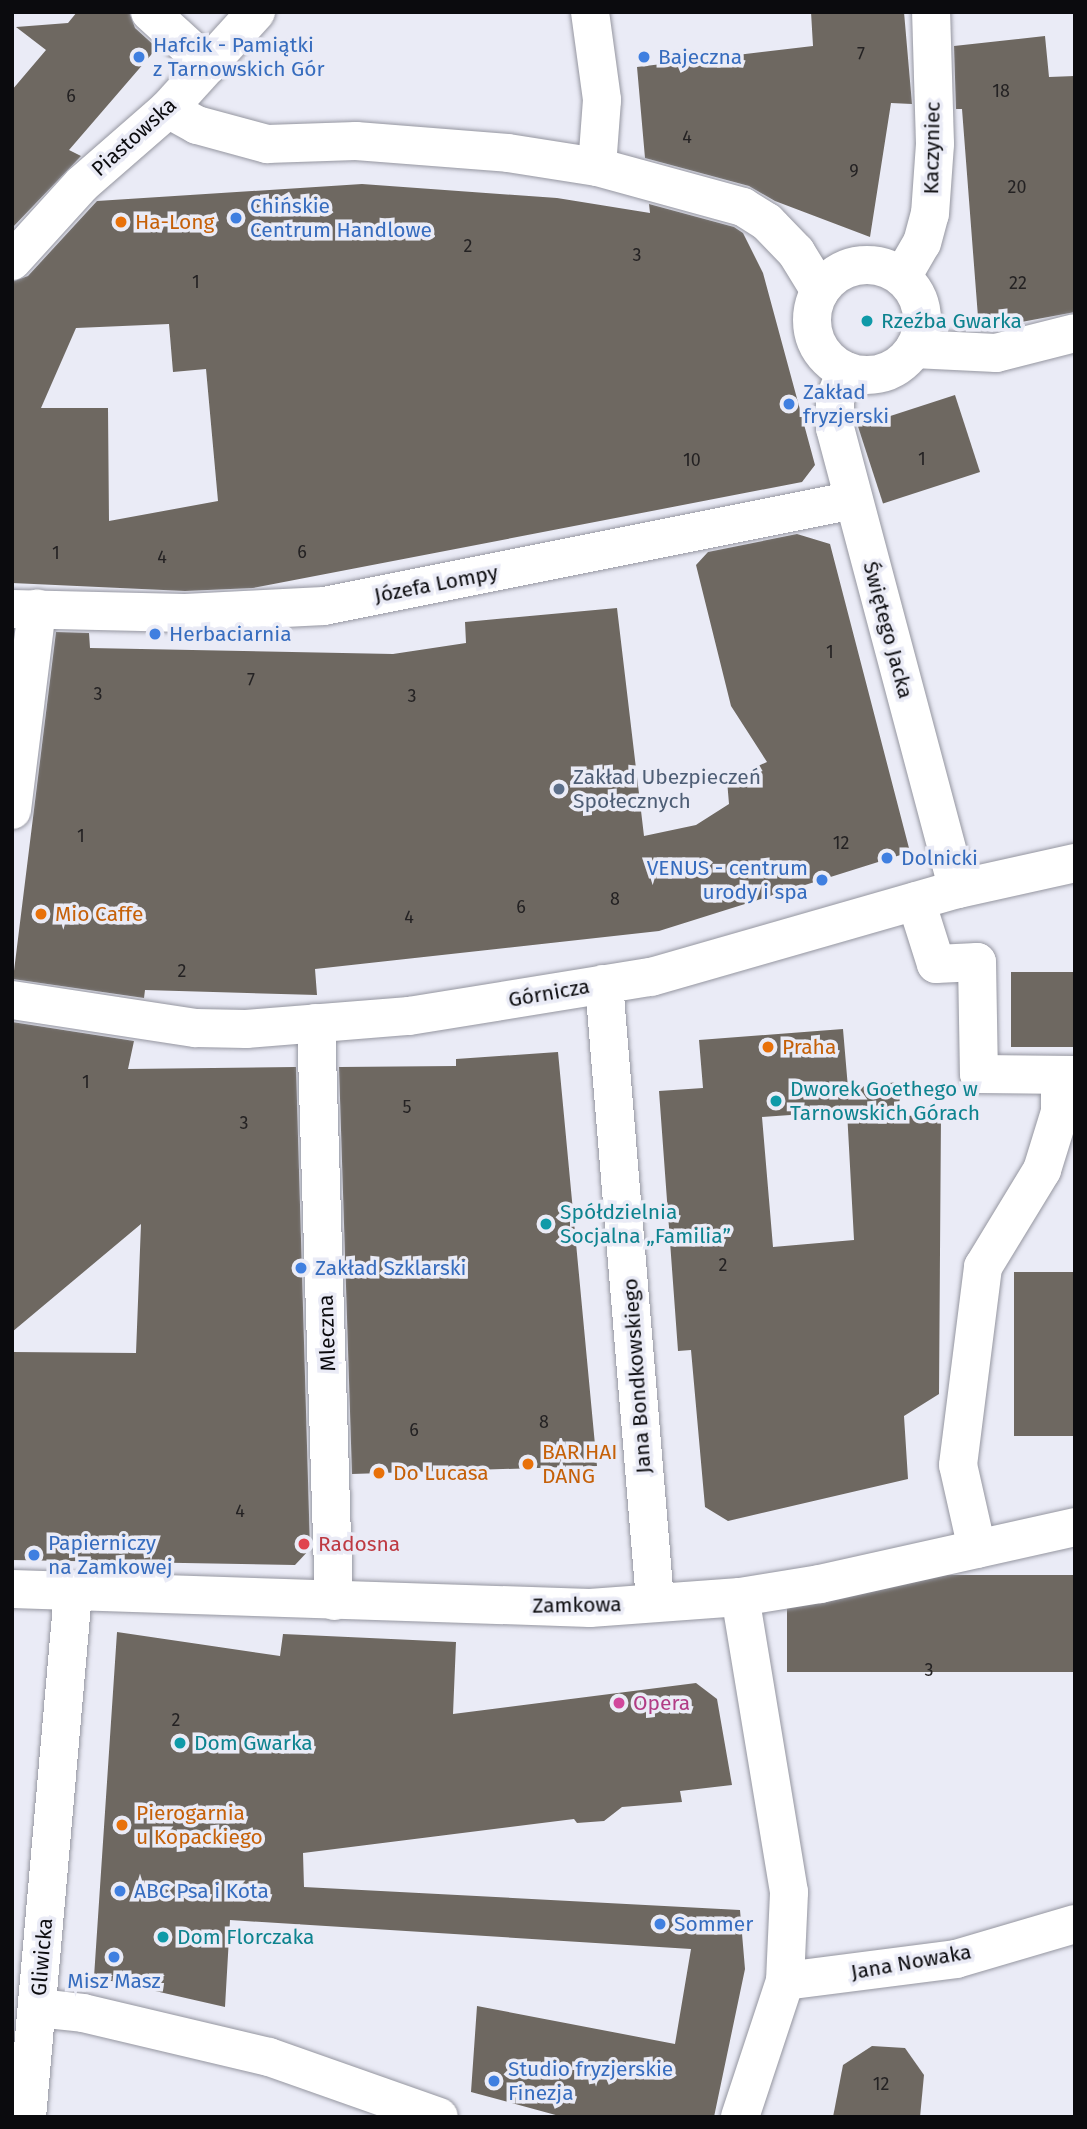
<!DOCTYPE html>
<html>
<head>
<meta charset="utf-8">
<style>
	body { margin:0 }
	#map { position:relative; width:1087px; height:2129px; overflow:hidden; background:#eaebf6; font-family:"Fira Sans",sans-serif }
	div>[style] { position:absolute }
	.building>* { inset:0; background:#6e6861; transform-origin:0 0 }
	.roads { filter:drop-shadow(0 0 2px #9596a0) drop-shadow(0 0 2px #9596a0) }
	.minor>* { height:38px; margin:-19px; padding:0 19px; transform-origin:19px; border-radius:19px; background:#fff }
	.minor>.ring { margin:-19px; padding:0; box-sizing:content-box; background:none; border:38px solid #fff; border-radius:50% }
	.dots>* { width:19px; height:19px; translate:-50% -50%; box-sizing:border-box; border:4px solid #eaebf6; border-radius:50% }
	span { translate:-50% -50%; white-space:nowrap; text-align:center; line-height:1.15; -webkit-text-stroke:7px #eaebf6; paint-order:stroke }
	.number-label { font-size:18px; color:#242223 }
	.number-label span { -webkit-text-stroke-width:0 }
	.shop-label { font-size:21px; color:#366cbe }
	.left { translate:0 -50%; text-align:left }
	.right { translate:-100% -50%; text-align:right }
	.street-label { font-size:21px; color:#0b0b0e }
	.food-label { font-size:21px; color:#c56008 }
	.culture-label { font-size:21px; color:#0d838f }
	.service-label { font-size:21px; color:#4e5e75 }
	.health-label { font-size:21px; color:#be3a42 }
	.hotel-label { font-size:21px; color:#b23c85 }
	.frame { position:absolute; inset:0; border:14px solid #0b0b0e; pointer-events:none }
</style>
</head>
<body>
<div id="map">
	<div class="building">
		<i style="clip-path:polygon(77px 12px,129px 12px,135px 28px,157px 48px,69px 150px,81px 156px,12px 228px,12px 90px,46px 50px,16px 27px,68px 23px)"></i>
		<i style="clip-path:polygon(811px 12px,904px 12px,912px 104px,891px 103px,870px 237px,775px 201px,749px 186px,645px 158px,637px 67px,813px 46px)"></i>
		<i style="clip-path:polygon(1045px 36px,1049px 77px,1075px 76px,1075px 312px,979px 330px,962px 109px,956px 109px,954px 46px)"></i>
		<i style="clip-path:polygon(evenodd,362px 184px,557px 198px,650px 213px,649px 204px,734px 227px,743px 233px,763px 273px,815px 465px,802px 482px,253px 588px,185px 591px,12px 583px,12px 282px,28px 276px,97px 201px,362px 184px,169px 324px,173px 372px,206px 369px,218px 501px,109px 521px,108px 408px,41px 408px,76px 328px,169px 324px)"></i>
		<i style="left:955px;top:395px;width:81px;height:102px;rotate:72deg"></i>
		<i style="clip-path:polygon(797px 534px,830px 544px,910px 852px,659px 931px,315px 969px,317px 995px,145px 990px,144px 998px,13px 979px,56px 632px,89px 633px,90px 648px,393px 654px,466px 643px,465px 622px,617px 608px,644px 836px,696px 825px,729px 804px,727px 780px,767px 762px,731px 706px,696px 565px,708px 552px)"></i>
		<i style="left:1011px;top:972px;width:64px;height:75px"></i>
		<i style="clip-path:polygon(12px 1022px,134px 1041px,128px 1069px,296px 1067px,310px 1549px,295px 1565px,12px 1560px,12px 1352px,136px 1353px,141px 1224px,12px 1332px)"></i>
		<i style="clip-path:polygon(evenodd,843px 1029px,848px 1088px,898px 1082px,901px 1116px,941px 1115px,939px 1394px,904px 1416px,908px 1479px,728px 1521px,705px 1507px,691px 1350px,678px 1351px,659px 1091px,703px 1088px,699px 1040px,843px 1029px,847px 1111px,854px 1240px,773px 1247px,762px 1117px,847px 1111px)"></i>
		<i style="clip-path:polygon(558px 1052px,597px 1466px,352px 1474px,339px 1067px,456px 1066px,456px 1059px)"></i>
		<i style="left:1075px;top:1272px;width:164px;height:61px;rotate:90deg"></i>
		<i style="left:1075px;top:1575px;width:97px;height:288px;rotate:90deg"></i>
		<i style="clip-path:polygon(117px 1632px,280px 1656px,283px 1634px,456px 1642px,453px 1714px,696px 1683px,717px 1699px,732px 1785px,680px 1791px,682px 1802px,622px 1807px,604px 1821px,577px 1823px,574px 1819px,303px 1853px,304px 1887px,740px 1910px,745px 1969px,714px 2117px,563px 2117px,471px 2092px,477px 2006px,675px 2044px,691px 1949px,230px 1920px,225px 2007px,94px 1977px)"></i>
		<i style="clip-path:polygon(872px 2046px,905px 2048px,924px 2075px,920px 2117px,833px 2117px,843px 2065px)"></i>
	</div>
	<div class="roads">
		<div class="minor">
			<i style="left:150px;top:12px;width:79px;rotate:42.4deg"></i>
			<i style="left:590px;top:12px;width:89px;rotate:82.2deg"></i>
			<i style="left:602px;top:100px;width:67px;rotate:94.3deg"></i>
			<i style="left:168px;top:109px;width:33px;rotate:29deg"></i>
			<i style="left:197px;top:125px;width:73px;rotate:15.2deg"></i>
			<i style="left:267px;top:144px;width:89px;rotate:-1.9deg"></i>
			<i style="left:356px;top:141px;width:152px;rotate:4.5deg"></i>
			<i style="left:508px;top:153px;width:90px;rotate:8.9deg"></i>
			<i style="left:597px;top:167px;width:151px;rotate:15.3deg"></i>
			<i style="left:743px;top:207px;width:28px;rotate:32deg"></i>
			<i style="left:767px;top:222px;width:42px;rotate:46deg"></i>
			<i style="left:796px;top:252px;width:46px;rotate:58.4deg"></i>
			<i style="left:12px;top:261px;width:104px;rotate:-47.7deg"></i>
			<i style="left:82px;top:184px;width:114px;rotate:-41.1deg"></i>
			<i style="left:168px;top:109px;width:131px;rotate:-47.8deg"></i>
			<i class="ring" style="left:812px;top:265px;width:72px;height:72px"></i>
			<i style="left:902px;top:277px;width:39px;rotate:-60deg"></i>
			<i style="left:922px;top:243px;width:30px;rotate:-75deg"></i>
			<i style="left:930px;top:214px;width:70px;rotate:-85.9deg"></i>
			<i style="left:935px;top:144px;width:132px;rotate:-91.7deg"></i>
			<i style="left:914px;top:349px;width:82px;rotate:2.8deg"></i>
			<i style="left:996px;top:353px;width:81px;rotate:-14.2deg"></i>
			<i style="left:846px;top:371px;width:29px;rotate:112deg"></i>
			<i style="left:835px;top:398px;width:30px;rotate:90deg"></i>
			<i style="left:835px;top:428px;width:477px;rotate:75.1deg"></i>
			<i style="left:12px;top:609px;width:173px;rotate:1.3deg"></i>
			<i style="left:185px;top:613px;width:139px;rotate:-2.9deg"></i>
			<i style="left:324px;top:606px;width:540px;rotate:-11.31deg"></i>
			<i style="left:12px;top:810px;width:203px;rotate:-82.9deg"></i>
			<i style="left:916px;top:901px;width:66px;rotate:72.4deg"></i>
			<i style="left:936px;top:964px;width:41px;rotate:-2.8deg"></i>
			<i style="left:977px;top:962px;width:112px;rotate:89deg"></i>
			<i style="left:979px;top:1074px;width:96px;rotate:0.6deg"></i>
			<i style="left:604px;top:984px;width:619px;rotate:85.27deg"></i>
			<i style="left:12px;top:1000px;width:186px;rotate:8.7deg"></i>
			<i style="left:196px;top:1028px;width:50px;rotate:1.1deg"></i>
			<i style="left:246px;top:1029px;width:164px;rotate:-4.6deg"></i>
			<i style="left:409px;top:1016px;width:245px;rotate:-9.2deg"></i>
			<i style="left:651px;top:977px;width:319px;rotate:-16deg"></i>
			<i style="left:958px;top:889px;width:120px;rotate:-12.5deg"></i>
			<i style="left:316px;top:1023px;width:578px;rotate:88.22deg"></i>
			<i style="left:977px;top:1549px;width:86px;rotate:-102.7deg"></i>
			<i style="left:958px;top:1465px;width:200px;rotate:-82.8deg"></i>
			<i style="left:983px;top:1267px;width:114px;rotate:-58.7deg"></i>
			<i style="left:1042px;top:1170px;width:61px;rotate:-72.8deg"></i>
			<i style="left:1060px;top:1112px;width:37px;rotate:-90deg"></i>
			<i style="left:12px;top:1589px;width:578px;rotate:1.88deg"></i>
			<i style="left:590px;top:1608px;width:150px;rotate:-4.2deg"></i>
			<i style="left:740px;top:1597px;width:81px;rotate:-9.2deg"></i>
			<i style="left:820px;top:1584px;width:261px;rotate:-12.6deg"></i>
			<i style="left:785px;top:1981px;width:172px;rotate:-7.3deg"></i>
			<i style="left:956px;top:1959px;width:124px;rotate:-16.4deg"></i>
			<i style="left:38px;top:2008px;width:45px;rotate:6.3deg"></i>
			<i style="left:83px;top:2013px;width:191px;rotate:13.3deg"></i>
			<i style="left:269px;top:2057px;width:180px;rotate:19.4deg"></i>
			<i style="left:27px;top:2117px;width:526px;rotate:-84.98deg"></i>
			<i style="left:740px;top:2117px;width:143px;rotate:-71.7deg"></i>
			<i style="left:785px;top:1981px;width:89px;rotate:-87.4deg"></i>
			<i style="left:789px;top:1892px;width:299px;rotate:-99.4deg"></i>
		</div>
	</div>
	<div class="dots">
		<i style="left:139px;top:57px;background:#3f7fe0"></i>
		<i style="left:644px;top:57px;background:#3f7fe0"></i>
		<i style="left:236px;top:218px;background:#3f7fe0"></i>
		<i style="left:121px;top:222px;background:#e8710a"></i>
		<i style="left:867px;top:321px;background:#0f9aa8"></i>
		<i style="left:789px;top:404px;background:#3f7fe0"></i>
		<i style="left:155px;top:634px;background:#3f7fe0"></i>
		<i style="left:559px;top:789px;background:#5c6f8a"></i>
		<i style="left:887px;top:858px;background:#3f7fe0"></i>
		<i style="left:822px;top:880px;background:#3f7fe0"></i>
		<i style="left:41px;top:914px;background:#e8710a"></i>
		<i style="left:768px;top:1047px;background:#e8710a"></i>
		<i style="left:776px;top:1101px;background:#0f9aa8"></i>
		<i style="left:546px;top:1224px;background:#0f9aa8"></i>
		<i style="left:301px;top:1268px;background:#3f7fe0"></i>
		<i style="left:528px;top:1464px;background:#e8710a"></i>
		<i style="left:379px;top:1473px;background:#e8710a"></i>
		<i style="left:304px;top:1544px;background:#e0444e"></i>
		<i style="left:34px;top:1555px;background:#3f7fe0"></i>
		<i style="left:619px;top:1703px;background:#d1479c"></i>
		<i style="left:180px;top:1743px;background:#0f9aa8"></i>
		<i style="left:122px;top:1825px;background:#e8710a"></i>
		<i style="left:120px;top:1891px;background:#3f7fe0"></i>
		<i style="left:660px;top:1924px;background:#3f7fe0"></i>
		<i style="left:163px;top:1937px;background:#0f9aa8"></i>
		<i style="left:114px;top:1957px;background:#3f7fe0"></i>
		<i style="left:494px;top:2081px;background:#3f7fe0"></i>
	</div>
	<div class="number-label">
		<span style="left:861px;top:54px">7</span>
		<span style="left:1001px;top:91px">18</span>
		<span style="left:71px;top:96px">6</span>
		<span style="left:687px;top:137px">4</span>
		<span style="left:854px;top:171px">9</span>
		<span style="left:1017px;top:187px">20</span>
		<span style="left:468px;top:246px">2</span>
		<span style="left:637px;top:255px">3</span>
		<span style="left:196px;top:282px">1</span>
		<span style="left:1018px;top:283px">22</span>
		<span style="left:922px;top:459px">1</span>
		<span style="left:692px;top:460px">10</span>
		<span style="left:302px;top:552px">6</span>
		<span style="left:56px;top:553px">1</span>
		<span style="left:162px;top:557px">4</span>
		<span style="left:830px;top:652px">1</span>
		<span style="left:251px;top:680px">7</span>
		<span style="left:98px;top:694px">3</span>
		<span style="left:412px;top:696px">3</span>
		<span style="left:81px;top:836px">1</span>
		<span style="left:841px;top:843px">12</span>
		<span style="left:615px;top:899px">8</span>
		<span style="left:521px;top:907px">6</span>
		<span style="left:409px;top:917px">4</span>
		<span style="left:182px;top:971px">2</span>
		<span style="left:86px;top:1082px">1</span>
		<span style="left:407px;top:1107px">5</span>
		<span style="left:244px;top:1123px">3</span>
		<span style="left:723px;top:1265px">2</span>
		<span style="left:544px;top:1422px">8</span>
		<span style="left:414px;top:1430px">6</span>
		<span style="left:240px;top:1511px">4</span>
		<span style="left:929px;top:1670px">3</span>
		<span style="left:176px;top:1720px">2</span>
		<span style="left:881px;top:2084px">12</span>
	</div>
	<div class="shop-label">
		<span class="left" style="left:153px;top:57px">Hafcik - Pamiątki<br>z Tarnowskich Gór</span>
		<span class="left" style="left:658px;top:57px">Bajeczna</span>
		<span class="left" style="left:250px;top:218px">Chińskie<br>Centrum Handlowe</span>
		<span class="left" style="left:803px;top:404px">Zakład<br>fryzjerski</span>
		<span class="left" style="left:169px;top:634px">Herbaciarnia</span>
		<span class="left" style="left:901px;top:858px">Dolnicki</span>
		<span class="right" style="left:808px;top:880px">VENUS - centrum<br>urody i spa</span>
		<span class="left" style="left:315px;top:1268px">Zakład Szklarski</span>
		<span class="left" style="left:48px;top:1555px">Papierniczy<br>na Zamkowej</span>
		<span class="left" style="left:134px;top:1891px">ABC Psa i Kota</span>
		<span class="left" style="left:674px;top:1924px">Sommer</span>
		<span style="left:114px;top:1981px">Misz Masz</span>
		<span class="left" style="left:508px;top:2081px">Studio fryzjerskie<br>Finezja</span>
	</div>
	<div class="street-label">
		<span style="left:134px;top:137px;rotate:-42deg">Piastowska</span>
		<span style="left:932px;top:148px;rotate:-89deg">Kaczyniec</span>
		<span style="left:436px;top:584px;rotate:-11deg">Józefa Lompy</span>
		<span style="left:888px;top:630px;rotate:75deg">Świętego Jacka</span>
		<span style="left:549px;top:993px;rotate:-10deg">Górnicza</span>
		<span style="left:327px;top:1333px;rotate:-92deg">Mleczna</span>
		<span style="left:637px;top:1376px;rotate:-94deg">Jana Bondkowskiego</span>
		<span style="left:577px;top:1605px;rotate:-1deg">Zamkowa</span>
		<span style="left:42px;top:1957px;rotate:-85deg">Gliwicka</span>
		<span style="left:911px;top:1962px;rotate:-10deg">Jana Nowaka</span>
	</div>
	<div class="food-label">
		<span class="left" style="left:135px;top:222px">Ha-Long</span>
		<span class="left" style="left:55px;top:914px">Mio Caffe</span>
		<span class="left" style="left:782px;top:1047px">Praha</span>
		<span class="left" style="left:542px;top:1464px">BAR HAI<br>DANG</span>
		<span class="left" style="left:393px;top:1473px">Do Lucasa</span>
		<span class="left" style="left:136px;top:1825px">Pierogarnia<br>u Kopackiego</span>
	</div>
	<div class="culture-label">
		<span class="left" style="left:881px;top:321px">Rzeźba Gwarka</span>
		<span class="left" style="left:790px;top:1101px">Dworek Goethego w<br>Tarnowskich Górach</span>
		<span class="left" style="left:560px;top:1224px">Spółdzielnia<br>Socjalna „Familia”</span>
		<span class="left" style="left:194px;top:1743px">Dom Gwarka</span>
		<span class="left" style="left:177px;top:1937px">Dom Florczaka</span>
	</div>
	<div class="service-label">
		<span class="left" style="left:573px;top:789px">Zakład Ubezpieczeń<br>Społecznych</span>
	</div>
	<div class="health-label">
		<span class="left" style="left:318px;top:1544px">Radosna</span>
	</div>
	<div class="hotel-label">
		<span class="left" style="left:633px;top:1703px">Opera</span>
	</div>
	<div class="frame"></div>
</div>
</body>
</html>
